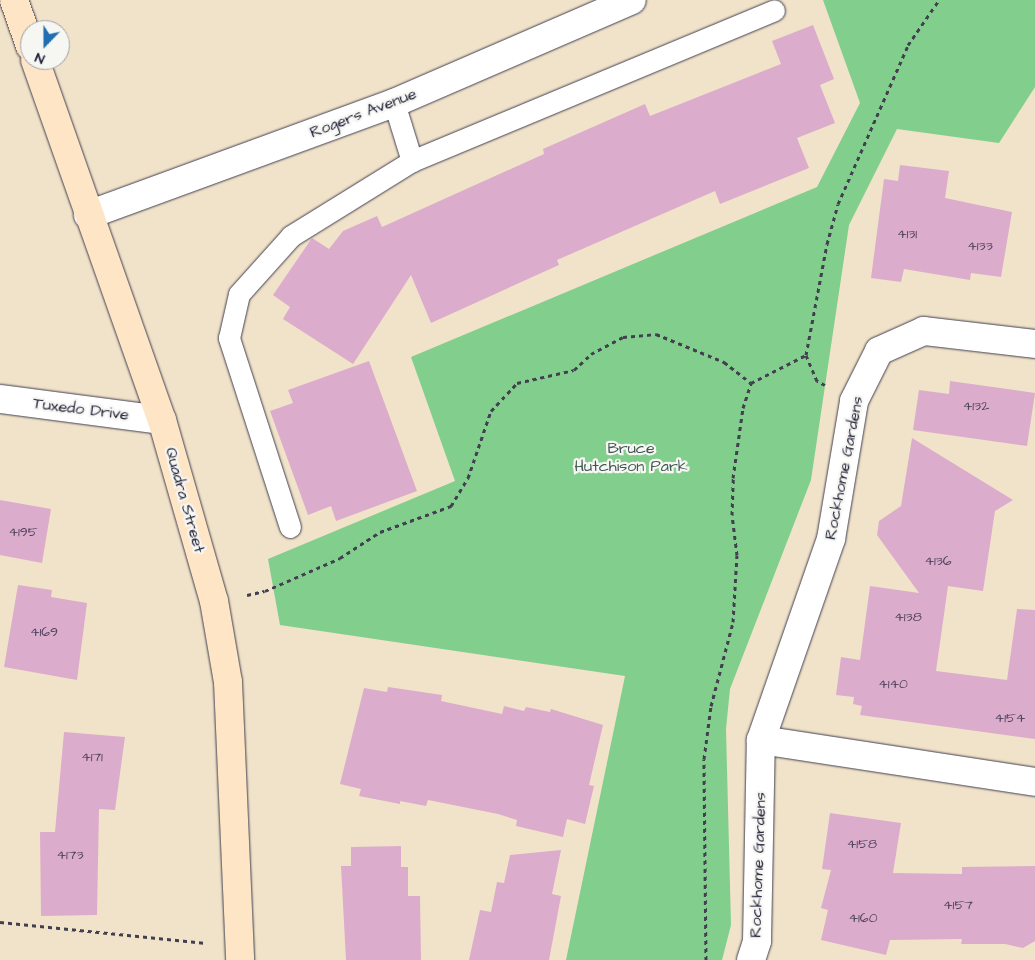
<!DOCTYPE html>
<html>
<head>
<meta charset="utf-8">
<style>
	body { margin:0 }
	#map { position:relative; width:1035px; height:960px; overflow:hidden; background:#f1e3c9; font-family:"Architects Daughter",sans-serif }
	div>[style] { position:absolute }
	.green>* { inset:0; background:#82ce8c }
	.building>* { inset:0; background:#dcaccc }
	.path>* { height:3px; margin-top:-1.5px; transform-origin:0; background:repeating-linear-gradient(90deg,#413f50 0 4px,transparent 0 8px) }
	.roads { filter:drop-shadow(0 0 1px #413f50) drop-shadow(0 0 1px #413f50) }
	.service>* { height:21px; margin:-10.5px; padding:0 10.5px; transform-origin:10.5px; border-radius:10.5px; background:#fff }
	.minor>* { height:28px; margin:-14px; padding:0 14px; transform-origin:14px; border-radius:14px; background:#fff }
	.secondary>* { height:28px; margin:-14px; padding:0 14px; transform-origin:14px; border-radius:14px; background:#fde5c5 }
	span { translate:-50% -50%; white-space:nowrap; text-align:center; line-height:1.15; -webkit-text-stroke:4.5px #f6f6f2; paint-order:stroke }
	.number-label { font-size:14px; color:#50445f }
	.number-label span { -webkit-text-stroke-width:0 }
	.street-label { font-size:16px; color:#22223b }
	.park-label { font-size:16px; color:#3f5653 }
	.north { position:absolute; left:20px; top:20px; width:50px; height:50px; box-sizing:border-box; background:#f6f6f2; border:1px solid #a1a1a9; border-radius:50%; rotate:202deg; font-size:14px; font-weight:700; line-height:20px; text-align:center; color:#22223b }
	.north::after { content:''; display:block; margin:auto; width:18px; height:22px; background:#1f6fb2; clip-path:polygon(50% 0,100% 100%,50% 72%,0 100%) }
</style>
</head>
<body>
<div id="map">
	<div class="green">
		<i style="clip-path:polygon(823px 0,1035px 0,1035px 87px,999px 143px,897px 129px,849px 225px,811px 480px,730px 689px,726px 729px,731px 925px,722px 960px,566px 960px,625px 676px,280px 625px,268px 559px,455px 481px,411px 357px,817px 187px,860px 103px)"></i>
	</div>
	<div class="building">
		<i style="clip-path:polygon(813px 25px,834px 79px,820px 85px,835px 123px,797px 138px,809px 168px,720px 204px,715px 191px,557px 260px,559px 265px,431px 323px,411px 275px,353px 364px,283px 319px,290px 307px,273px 295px,312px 238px,329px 249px,343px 231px,377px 216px,382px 227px,544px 154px,543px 149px,645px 104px,650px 116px,781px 64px,772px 41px)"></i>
		<i style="clip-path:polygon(900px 165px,949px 171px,945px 198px,1012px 212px,1001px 277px,971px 273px,970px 280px,904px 269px,901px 282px,871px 278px,884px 179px,898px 181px)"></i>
		<i style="clip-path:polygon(369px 361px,417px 491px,336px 521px,331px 506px,308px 515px,270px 411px,293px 403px,288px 390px)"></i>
		<i style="clip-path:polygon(950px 381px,1035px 393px,1027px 446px,913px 430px,919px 390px,949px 394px)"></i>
		<i style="clip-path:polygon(912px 438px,1013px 500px,995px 511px,983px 591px,948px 586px,936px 671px,1007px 680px,1017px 609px,1035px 610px,1035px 739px,860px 715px,862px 706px,853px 704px,854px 697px,836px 695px,841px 657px,860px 660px,870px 586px,919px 593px,877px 535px,879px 521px,901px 506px)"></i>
		<i style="clip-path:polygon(0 500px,51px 509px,42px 563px,0 555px)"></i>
		<i style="clip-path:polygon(18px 585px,52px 590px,51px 597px,87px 603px,77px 680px,4px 667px)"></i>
		<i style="clip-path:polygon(388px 687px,442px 695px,441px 701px,502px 714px,504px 706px,524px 711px,526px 707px,550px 712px,551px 709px,603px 725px,589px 785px,594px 786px,585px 824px,567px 819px,563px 837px,516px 826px,517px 820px,498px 814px,428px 800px,426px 806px,400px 801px,400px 804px,359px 796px,361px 789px,340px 784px,364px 688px,387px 692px)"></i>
		<i style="clip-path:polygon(64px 732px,125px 737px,115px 810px,99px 809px,97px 915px,41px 916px,40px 832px,55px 832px)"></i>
		<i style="clip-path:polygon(830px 813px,901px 823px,893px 873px,962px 874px,962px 867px,1035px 866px,1035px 941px,1023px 948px,1005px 944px,961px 944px,962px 939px,890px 940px,886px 955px,821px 940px,828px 910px,821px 908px,831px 870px,822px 869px)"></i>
		<i style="clip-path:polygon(401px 846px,401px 867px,408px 867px,408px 896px,420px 896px,421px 960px,346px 960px,341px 866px,351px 866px,351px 847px)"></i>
		<i style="clip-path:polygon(561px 850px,552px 894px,561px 896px,549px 960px,469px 960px,480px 910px,491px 912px,497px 882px,504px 883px,510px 855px)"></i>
	</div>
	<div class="path">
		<i style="left:825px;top:385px;width:9px;rotate:-153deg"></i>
		<i style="left:817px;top:381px;width:28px;rotate:-113deg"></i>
		<i style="left:806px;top:355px;width:113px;rotate:-79.3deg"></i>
		<i style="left:827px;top:244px;width:41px;rotate:-74.6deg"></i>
		<i style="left:838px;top:204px;width:174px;rotate:-66.2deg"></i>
		<i style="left:908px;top:45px;width:55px;rotate:-55.4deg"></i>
		<i style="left:247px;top:595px;width:18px;rotate:-13deg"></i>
		<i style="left:265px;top:591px;width:82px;rotate:-23.7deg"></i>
		<i style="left:340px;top:558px;width:48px;rotate:-33deg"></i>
		<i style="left:380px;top:532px;width:76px;rotate:-20.1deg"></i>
		<i style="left:451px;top:506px;width:33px;rotate:-59deg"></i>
		<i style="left:468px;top:478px;width:71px;rotate:-71.1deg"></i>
		<i style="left:491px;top:411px;width:38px;rotate:-47deg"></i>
		<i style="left:517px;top:383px;width:58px;rotate:-12.8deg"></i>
		<i style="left:574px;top:370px;width:23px;rotate:-43deg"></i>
		<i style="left:591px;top:354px;width:36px;rotate:-28deg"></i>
		<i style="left:623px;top:337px;width:33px;rotate:-5deg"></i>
		<i style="left:656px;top:334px;width:74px;rotate:22.4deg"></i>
		<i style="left:724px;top:362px;width:34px;rotate:38deg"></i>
		<i style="left:0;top:922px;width:207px;rotate:5.8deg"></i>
		<i style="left:706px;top:960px;width:201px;rotate:-90.6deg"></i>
		<i style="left:704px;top:759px;width:53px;rotate:-82.5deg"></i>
		<i style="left:711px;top:706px;width:87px;rotate:-75.3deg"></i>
		<i style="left:733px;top:622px;width:67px;rotate:-86.6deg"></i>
		<i style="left:737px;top:555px;width:40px;rotate:-97.1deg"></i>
		<i style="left:732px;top:515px;width:37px;rotate:-88deg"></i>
		<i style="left:733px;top:478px;width:71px;rotate:-81.9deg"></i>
		<i style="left:743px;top:408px;width:26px;rotate:-72deg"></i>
		<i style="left:751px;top:383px;width:62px;rotate:-27deg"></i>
	</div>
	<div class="roads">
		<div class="service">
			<i style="left:394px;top:103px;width:61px;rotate:72.8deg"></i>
			<i style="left:290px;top:527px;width:199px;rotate:-107.9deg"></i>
			<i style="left:229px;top:338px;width:45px;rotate:-77.2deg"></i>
			<i style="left:239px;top:294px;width:78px;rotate:-48.1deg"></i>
			<i style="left:291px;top:236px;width:142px;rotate:-31.8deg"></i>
			<i style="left:412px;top:161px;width:392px;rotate:-22.6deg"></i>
		</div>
		<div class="minor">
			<i style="left:88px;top:215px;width:326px;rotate:-20.1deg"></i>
			<i style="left:394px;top:103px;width:259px;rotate:-23.4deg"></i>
			<i style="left:0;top:399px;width:163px;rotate:7.4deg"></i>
			<i style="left:761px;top:740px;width:277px;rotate:8.7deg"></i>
			<i style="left:751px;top:960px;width:20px;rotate:-72deg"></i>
			<i style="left:757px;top:941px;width:201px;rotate:-88.9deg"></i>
			<i style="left:761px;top:740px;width:213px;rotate:-70.8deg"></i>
			<i style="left:831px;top:539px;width:140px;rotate:-80.5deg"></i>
			<i style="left:854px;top:401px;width:56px;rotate:-63.4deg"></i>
			<i style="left:879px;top:351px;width:49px;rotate:-24deg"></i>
			<i style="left:924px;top:331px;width:112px;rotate:6.7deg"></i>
		</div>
		<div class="secondary">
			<i style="left:14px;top:0;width:49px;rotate:70.8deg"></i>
			<i style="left:35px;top:60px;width:382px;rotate:70.6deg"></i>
			<i style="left:162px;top:420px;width:188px;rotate:74deg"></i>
			<i style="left:214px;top:601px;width:82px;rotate:80.2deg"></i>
			<i style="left:228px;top:682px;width:278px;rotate:87.5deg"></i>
		</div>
	</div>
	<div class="number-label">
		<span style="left:907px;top:234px">4131</span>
		<span style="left:980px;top:246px">4133</span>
		<span style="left:976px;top:406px">4132</span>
		<span style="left:23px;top:532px">4195</span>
		<span style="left:938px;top:561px">4136</span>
		<span style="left:908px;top:617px">4138</span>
		<span style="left:44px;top:632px">4169</span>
		<span style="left:893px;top:684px">4140</span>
		<span style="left:1010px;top:718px">4154</span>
		<span style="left:92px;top:757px">4171</span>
		<span style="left:862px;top:844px">4158</span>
		<span style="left:70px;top:855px">4173</span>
		<span style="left:958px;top:905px">4157</span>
		<span style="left:863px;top:918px">4160</span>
	</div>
	<div class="street-label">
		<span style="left:363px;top:113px;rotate:-21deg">Rogers Avenue</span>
		<span style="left:81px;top:409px;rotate:7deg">Tuxedo Drive</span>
		<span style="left:844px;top:468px;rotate:-79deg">Rockhome Gardens</span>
		<span style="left:185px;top:500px;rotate:74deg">Quadra Street</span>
		<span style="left:758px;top:865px;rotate:-88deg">Rockhome Gardens</span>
	</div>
	<div class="park-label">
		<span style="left:631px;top:457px">Bruce<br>Hutchison Park</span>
	</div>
	<div class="north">N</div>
</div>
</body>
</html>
